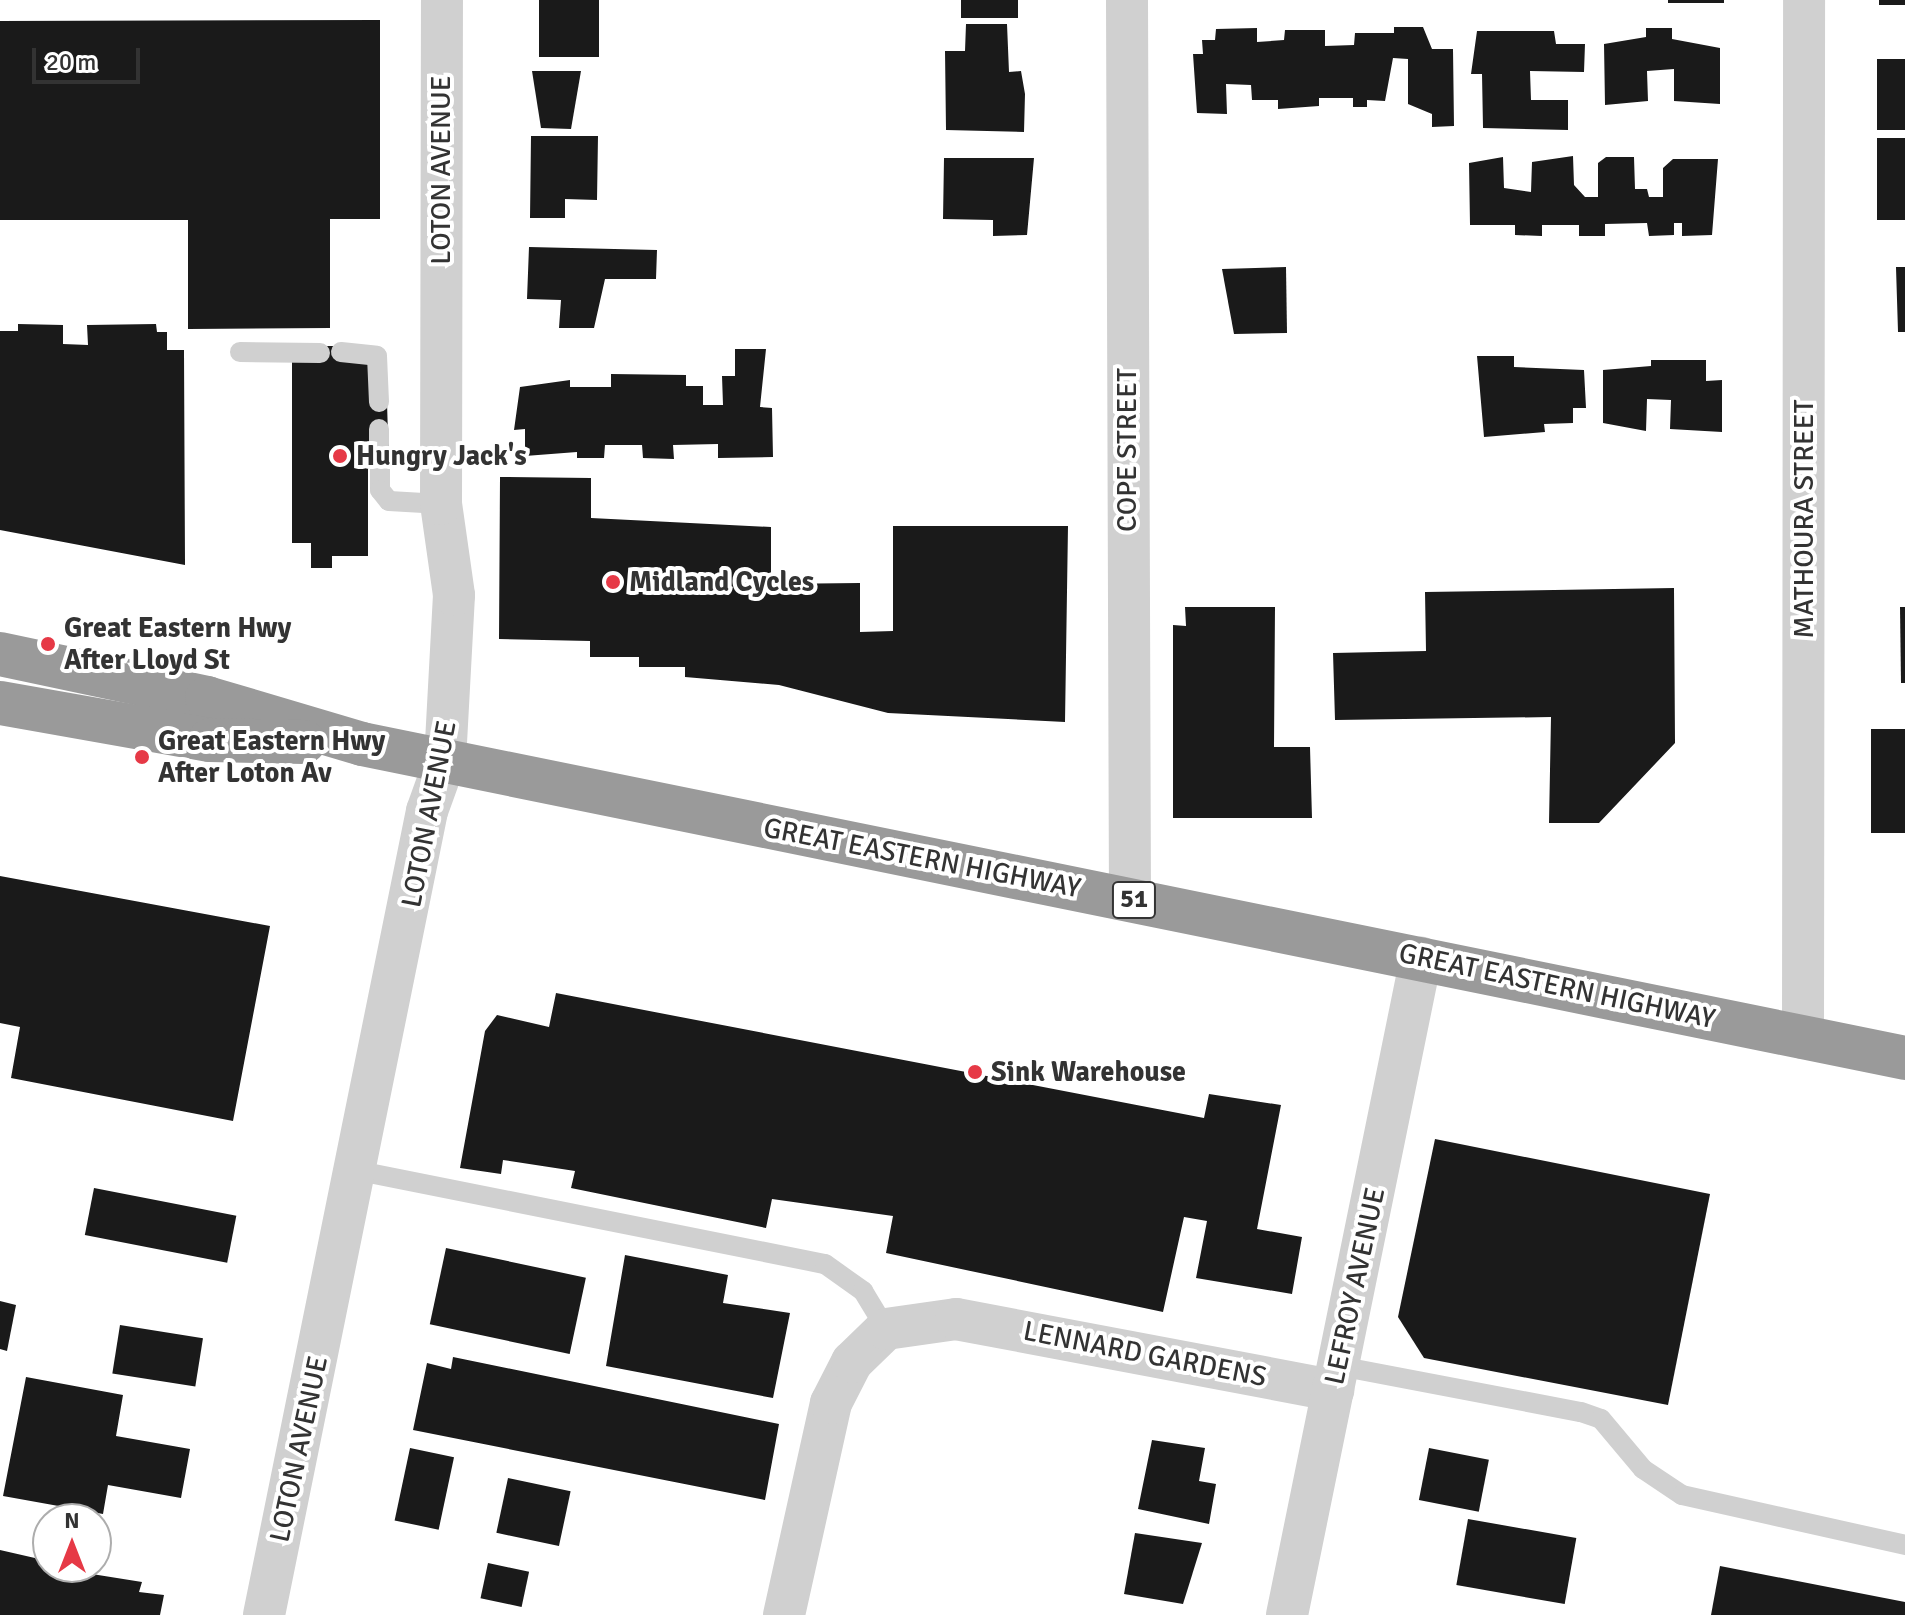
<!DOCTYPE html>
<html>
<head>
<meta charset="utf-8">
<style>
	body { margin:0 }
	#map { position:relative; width:1905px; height:1615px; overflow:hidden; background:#fff; font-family:Signika,sans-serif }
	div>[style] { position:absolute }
	.building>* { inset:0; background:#1a1a1a; transform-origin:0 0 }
	.lane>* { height:20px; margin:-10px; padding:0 10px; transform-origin:10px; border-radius:10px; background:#d0d0d0 }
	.street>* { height:42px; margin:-21px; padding:0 21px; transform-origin:21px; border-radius:21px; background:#d0d0d0 }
	.highway>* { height:44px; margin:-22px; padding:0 22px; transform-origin:22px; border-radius:22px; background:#9a9a9a }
	.dots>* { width:22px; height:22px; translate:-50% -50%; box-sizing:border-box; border:4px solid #fff; border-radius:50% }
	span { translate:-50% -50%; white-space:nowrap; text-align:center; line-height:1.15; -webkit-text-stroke:8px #fff; paint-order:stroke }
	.shield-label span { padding:2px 6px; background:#fff; border:2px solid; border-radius:6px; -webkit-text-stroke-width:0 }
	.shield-label { font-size:26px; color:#333; font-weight:700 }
	.street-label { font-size:28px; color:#333 }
	.poi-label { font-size:28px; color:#333; font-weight:700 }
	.left { translate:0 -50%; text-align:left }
	.north { position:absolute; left:32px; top:1503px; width:80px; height:80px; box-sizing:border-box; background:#fff; border:2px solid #adadad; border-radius:50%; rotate:0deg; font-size:22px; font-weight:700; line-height:32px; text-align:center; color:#333 }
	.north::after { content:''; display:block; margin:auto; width:28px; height:36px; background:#e63946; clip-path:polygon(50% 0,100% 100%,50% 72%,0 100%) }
	.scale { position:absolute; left:32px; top:48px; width:108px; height:36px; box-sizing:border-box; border:4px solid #333; border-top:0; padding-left:10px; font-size:24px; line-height:28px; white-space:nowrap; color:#333; -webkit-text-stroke:6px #fff; paint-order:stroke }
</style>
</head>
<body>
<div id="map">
	<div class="building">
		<i style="left:539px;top:0;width:60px;height:57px"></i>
		<i style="left:961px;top:0;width:57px;height:18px"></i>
		<i style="left:1668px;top:0;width:56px;height:3px"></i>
		<i style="left:1879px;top:0;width:26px;height:5px"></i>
		<i style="clip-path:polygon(380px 20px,380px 219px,330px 219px,330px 328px,188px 329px,188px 220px,0 220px,0 21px)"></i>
		<i style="clip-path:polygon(966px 24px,1007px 24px,1009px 72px,1021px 71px,1025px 94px,1024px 132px,946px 130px,945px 51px,965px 51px)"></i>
		<i style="clip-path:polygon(1394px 27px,1423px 27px,1432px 49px,1453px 49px,1454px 126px,1432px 127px,1432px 114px,1408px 104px,1408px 59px,1393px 58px,1385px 101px,1367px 100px,1367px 107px,1353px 107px,1353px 98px,1319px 98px,1319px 106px,1278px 109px,1278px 100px,1252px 100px,1251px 85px,1226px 84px,1227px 114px,1197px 113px,1193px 54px,1203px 54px,1202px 40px,1215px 40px,1216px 29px,1257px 28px,1257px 42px,1284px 40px,1285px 30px,1325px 30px,1325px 46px,1354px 45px,1355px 33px,1394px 33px)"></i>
		<i style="clip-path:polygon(1646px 28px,1672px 28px,1672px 39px,1720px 48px,1720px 104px,1674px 101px,1674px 69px,1647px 71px,1648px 101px,1605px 105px,1604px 44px,1646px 37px)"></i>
		<i style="clip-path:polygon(1477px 31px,1554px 31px,1556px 44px,1585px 44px,1584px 72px,1530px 71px,1531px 100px,1568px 100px,1568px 130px,1483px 128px,1482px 74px,1471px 74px)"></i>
		<i style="left:1877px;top:59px;width:28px;height:71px"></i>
		<i style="clip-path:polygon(532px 71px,581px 71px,571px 129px,541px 128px)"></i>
		<i style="clip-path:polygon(531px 136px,598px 136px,597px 200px,565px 199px,565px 218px,530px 218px)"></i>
		<i style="left:1877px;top:138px;width:28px;height:82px"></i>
		<i style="clip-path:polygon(1573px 156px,1574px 185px,1585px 197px,1598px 197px,1598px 163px,1606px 157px,1634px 157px,1635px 189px,1647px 189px,1649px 197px,1663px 197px,1663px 168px,1673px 159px,1718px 159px,1712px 235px,1682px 236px,1682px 223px,1674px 223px,1674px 235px,1649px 236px,1647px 223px,1605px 224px,1605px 236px,1579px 236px,1579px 225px,1542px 225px,1542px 236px,1515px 235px,1515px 225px,1470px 225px,1469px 163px,1503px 157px,1504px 188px,1531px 192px,1532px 162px)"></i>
		<i style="clip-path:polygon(944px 158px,1034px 158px,1027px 235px,993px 236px,993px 220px,943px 219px)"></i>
		<i style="clip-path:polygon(529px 247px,657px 250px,656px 279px,605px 279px,594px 328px,559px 328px,561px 300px,527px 299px)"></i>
		<i style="clip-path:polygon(1286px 267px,1287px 333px,1234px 334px,1222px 269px)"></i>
		<i style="clip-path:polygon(1896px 267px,1905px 267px,1905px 332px,1898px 332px)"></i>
		<i style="clip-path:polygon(18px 324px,63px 325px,63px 344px,88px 345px,87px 325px,156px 324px,157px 332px,167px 332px,167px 350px,184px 350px,185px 565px,0 530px,0 331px,18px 331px)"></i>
		<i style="clip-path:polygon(320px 346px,341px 346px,373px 361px,387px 402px,389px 469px,368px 469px,368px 556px,332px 556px,332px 568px,311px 568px,311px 543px,292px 543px,292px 360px)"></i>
		<i style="clip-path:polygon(735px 349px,766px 349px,760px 407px,772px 408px,773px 457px,718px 458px,718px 444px,673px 445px,674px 459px,643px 458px,642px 445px,605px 445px,604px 458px,577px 458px,577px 452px,525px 456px,525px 429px,514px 430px,520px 387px,570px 380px,570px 387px,611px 387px,611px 374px,686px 375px,686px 386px,703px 386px,703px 405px,723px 405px,722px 376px,735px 376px)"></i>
		<i style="clip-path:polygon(1477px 356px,1514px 356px,1514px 367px,1584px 370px,1586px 408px,1573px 408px,1573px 423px,1544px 424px,1545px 432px,1484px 437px)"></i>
		<i style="clip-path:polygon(1651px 360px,1706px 360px,1706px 381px,1722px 380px,1722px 432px,1670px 429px,1671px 400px,1647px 399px,1646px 431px,1603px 423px,1603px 370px,1651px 366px)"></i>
		<i style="clip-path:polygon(500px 477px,591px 478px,591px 518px,771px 527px,771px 584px,860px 583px,860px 632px,893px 631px,893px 526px,1068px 526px,1065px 722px,888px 713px,779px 685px,685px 677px,685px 667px,639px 667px,639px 657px,590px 657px,590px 641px,499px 639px)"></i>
		<i style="clip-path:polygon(1674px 588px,1675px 743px,1599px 823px,1549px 823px,1551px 717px,1335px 720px,1333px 653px,1426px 651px,1425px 592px)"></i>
		<i style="clip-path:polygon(1185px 607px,1275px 607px,1274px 747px,1310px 747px,1312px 818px,1173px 818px,1173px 625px,1186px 626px)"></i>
		<i style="clip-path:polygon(1900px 607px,1905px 607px,1905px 683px,1901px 683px)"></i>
		<i style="left:1905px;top:729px;width:104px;height:34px;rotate:90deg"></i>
		<i style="clip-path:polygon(0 876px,270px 926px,233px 1121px,11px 1078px,20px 1027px,0 1023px)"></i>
		<i style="clip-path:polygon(556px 993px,1204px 1118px,1209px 1094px,1281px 1105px,1257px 1229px,1302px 1237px,1292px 1294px,1196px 1278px,1207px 1221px,1184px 1217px,1163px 1312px,886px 1253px,893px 1216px,772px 1199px,766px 1228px,571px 1188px,575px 1171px,503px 1160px,501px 1174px,460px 1168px,485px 1031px,497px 1015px,549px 1027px)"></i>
		<i style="clip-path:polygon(1435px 1139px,1710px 1194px,1668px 1405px,1424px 1358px,1398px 1317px)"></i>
		<i style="left:94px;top:1188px;width:145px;height:48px;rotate:11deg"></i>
		<i style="left:446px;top:1248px;width:143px;height:78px;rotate:12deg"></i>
		<i style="clip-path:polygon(625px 1255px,728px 1275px,723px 1303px,790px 1313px,773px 1398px,606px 1366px)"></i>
		<i style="clip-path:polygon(0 1301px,16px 1305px,7px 1351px,0 1349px)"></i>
		<i style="left:120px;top:1325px;width:84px;height:49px;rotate:9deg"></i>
		<i style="clip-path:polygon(453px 1357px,779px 1424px,765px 1500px,413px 1430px,427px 1363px,451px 1369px)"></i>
		<i style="clip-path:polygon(26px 1377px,123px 1395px,116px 1436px,190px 1449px,181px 1498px,108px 1485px,103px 1514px,3px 1496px)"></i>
		<i style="clip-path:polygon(1152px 1440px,1205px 1448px,1199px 1481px,1216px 1484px,1209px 1524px,1138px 1509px)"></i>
		<i style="left:410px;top:1448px;width:45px;height:74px;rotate:12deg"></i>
		<i style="left:1429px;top:1448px;width:61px;height:53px;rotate:11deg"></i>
		<i style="left:508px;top:1478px;width:64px;height:56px;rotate:12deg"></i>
		<i style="left:1468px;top:1519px;width:110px;height:67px;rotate:10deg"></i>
		<i style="clip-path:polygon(1135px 1533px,1202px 1543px,1183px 1604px,1124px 1594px)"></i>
		<i style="clip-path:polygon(0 1550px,48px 1561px,48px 1567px,142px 1582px,139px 1592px,164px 1595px,160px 1615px,0 1615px)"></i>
		<i style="left:488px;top:1563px;width:42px;height:36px;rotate:12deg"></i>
		<i style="clip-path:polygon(1720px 1566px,1905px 1602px,1905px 1615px,1711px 1615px)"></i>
	</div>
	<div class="lane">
		<i style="left:240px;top:352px;width:80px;rotate:0.7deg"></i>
		<i style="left:341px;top:352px;width:36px;rotate:6deg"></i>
		<i style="left:377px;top:356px;width:46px;rotate:87.5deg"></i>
		<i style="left:379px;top:429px;width:14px;rotate:90deg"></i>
		<i style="left:380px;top:469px;width:21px;rotate:90deg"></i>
		<i style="left:380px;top:490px;width:14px;rotate:51deg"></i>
		<i style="left:389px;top:501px;width:52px;rotate:3.3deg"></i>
		<i style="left:359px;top:1171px;width:475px;rotate:11.3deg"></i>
		<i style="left:825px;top:1264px;width:47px;rotate:35.4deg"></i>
		<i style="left:863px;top:1291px;width:44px;rotate:58.8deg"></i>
		<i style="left:1339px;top:1366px;width:246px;rotate:10.8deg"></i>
		<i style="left:1581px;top:1412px;width:21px;rotate:19deg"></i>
		<i style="left:1601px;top:1419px;width:65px;rotate:50deg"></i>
		<i style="left:1643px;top:1469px;width:47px;rotate:33.7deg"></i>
		<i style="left:1682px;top:1495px;width:229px;rotate:12.6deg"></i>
	</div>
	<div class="street">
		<i style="left:1127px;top:0;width:899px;rotate:89.81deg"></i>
		<i style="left:1803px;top:1038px;width:1038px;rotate:-89.94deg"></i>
		<i style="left:264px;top:1615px;width:820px;rotate:-78.54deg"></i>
		<i style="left:427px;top:811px;width:53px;rotate:-70.2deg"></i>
		<i style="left:445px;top:761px;width:166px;rotate:-86.9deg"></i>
		<i style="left:454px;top:595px;width:92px;rotate:-98.1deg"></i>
		<i style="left:441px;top:504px;width:504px;rotate:-89.89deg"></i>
		<i style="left:784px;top:1615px;width:217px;rotate:-77.5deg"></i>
		<i style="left:831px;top:1403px;width:46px;rotate:-62.9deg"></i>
		<i style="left:852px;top:1362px;width:47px;rotate:-44.1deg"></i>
		<i style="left:886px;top:1329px;width:71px;rotate:-8.1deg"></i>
		<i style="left:956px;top:1319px;width:384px;rotate:10.7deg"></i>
		<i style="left:1287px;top:1615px;width:671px;rotate:-78.47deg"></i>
	</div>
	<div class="highway">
		<i style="left:0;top:654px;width:212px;rotate:12deg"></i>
		<i style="left:207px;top:698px;width:162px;rotate:16.5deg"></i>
		<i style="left:362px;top:744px;width:1575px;rotate:11.5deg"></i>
		<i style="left:0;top:703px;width:213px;rotate:10deg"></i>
		<i style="left:210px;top:740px;width:94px;rotate:1.2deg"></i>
	</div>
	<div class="dots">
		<i style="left:340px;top:456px;background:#e63946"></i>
		<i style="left:613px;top:582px;background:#e63946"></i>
		<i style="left:48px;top:644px;background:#e63946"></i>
		<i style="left:142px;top:757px;background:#e63946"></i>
		<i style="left:975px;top:1072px;background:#e63946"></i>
	</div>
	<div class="shield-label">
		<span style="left:1134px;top:900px">51</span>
	</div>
	<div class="street-label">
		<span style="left:441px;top:170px;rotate:-90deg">LOTON AVENUE</span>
		<span style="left:1127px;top:450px;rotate:-90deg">COPE STREET</span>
		<span style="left:1804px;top:519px;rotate:-90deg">MATHOURA STREET</span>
		<span style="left:429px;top:814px;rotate:-79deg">LOTON AVENUE</span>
		<span style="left:922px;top:858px;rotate:11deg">GREAT EASTERN HIGHWAY</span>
		<span style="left:1557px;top:986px;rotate:12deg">GREAT EASTERN HIGHWAY</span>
		<span style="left:1355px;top:1286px;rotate:-78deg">LEFROY AVENUE</span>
		<span style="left:1145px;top:1354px;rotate:11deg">LENNARD GARDENS</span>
		<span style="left:299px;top:1449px;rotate:-78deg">LOTON AVENUE</span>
	</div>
	<div class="poi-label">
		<span class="left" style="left:356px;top:456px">Hungry Jack's</span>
		<span class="left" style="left:629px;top:582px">Midland Cycles</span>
		<span class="left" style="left:64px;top:644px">Great Eastern Hwy<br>After Lloyd St</span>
		<span class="left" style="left:158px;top:757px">Great Eastern Hwy<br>After Loton Av</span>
		<span class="left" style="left:991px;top:1072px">Sink Warehouse</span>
	</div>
	<div class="north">N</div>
	<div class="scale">20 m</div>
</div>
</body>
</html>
